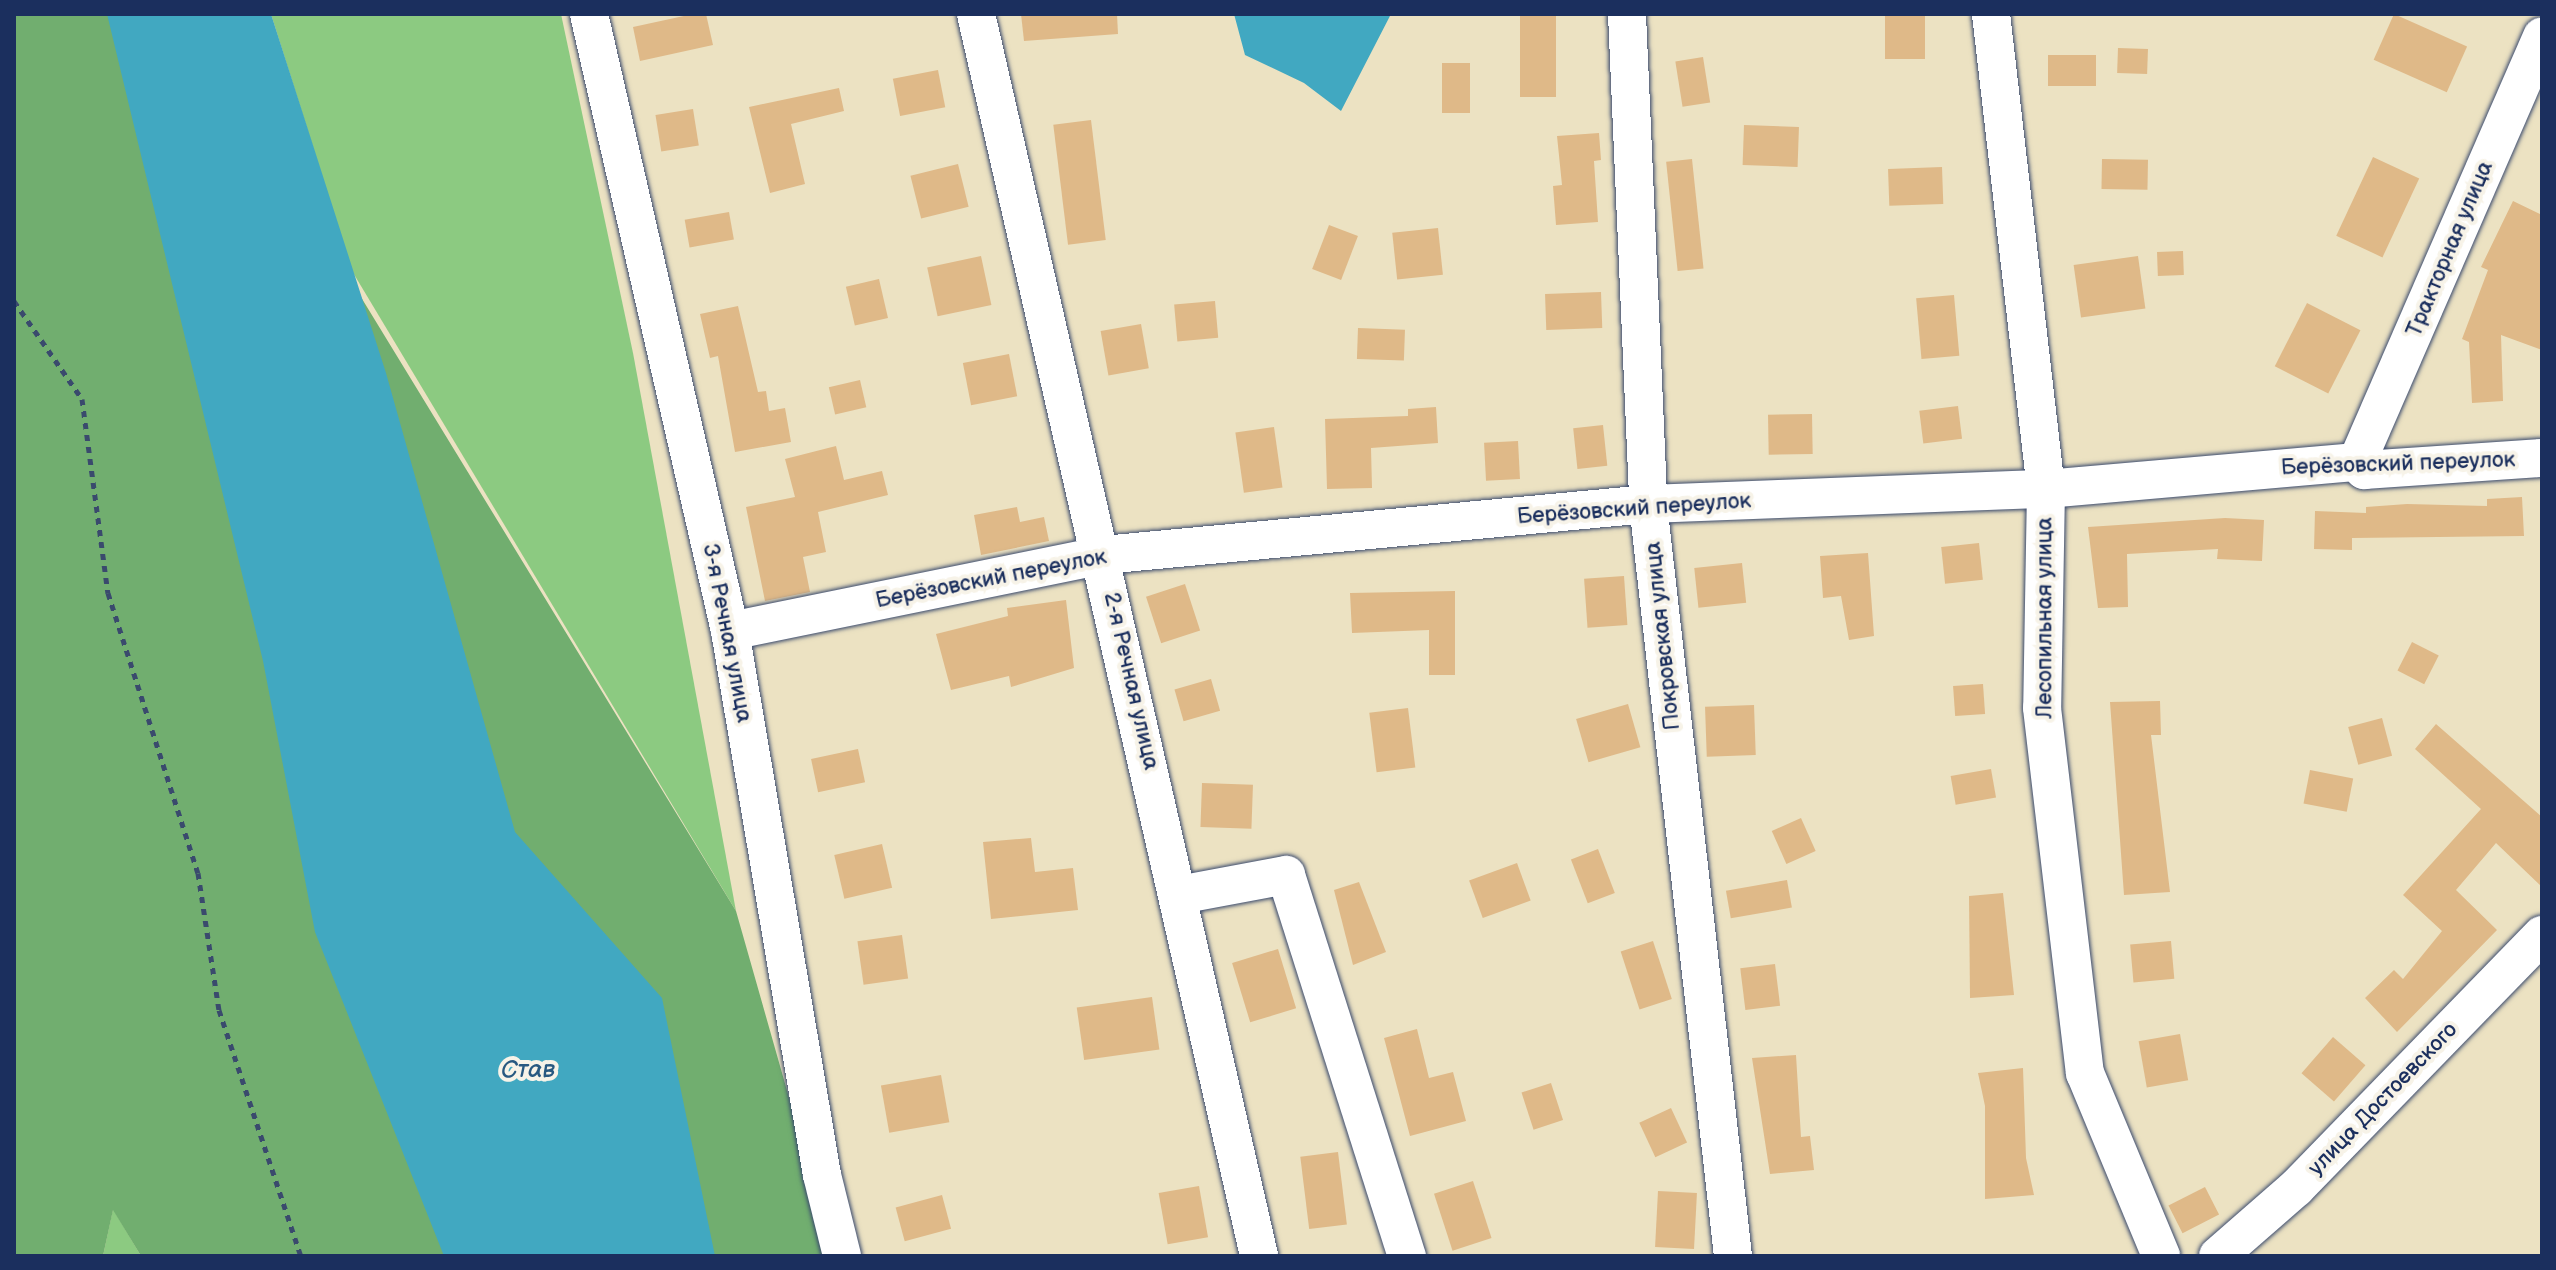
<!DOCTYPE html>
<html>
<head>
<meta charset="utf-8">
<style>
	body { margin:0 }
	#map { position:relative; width:2556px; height:1270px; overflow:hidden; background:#ece2c2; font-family:"Balsamiq Sans",sans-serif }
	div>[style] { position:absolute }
	.green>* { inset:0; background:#8cca81 }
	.forest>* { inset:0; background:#71ae6f }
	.water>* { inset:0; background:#41a8c1 }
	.building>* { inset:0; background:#dfb988; transform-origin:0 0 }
	.path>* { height:5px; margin-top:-2.5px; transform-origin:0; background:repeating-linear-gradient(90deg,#3a4a6d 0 6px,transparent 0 12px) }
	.roads { filter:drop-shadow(0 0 2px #3a4a6d) drop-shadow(0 0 2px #3a4a6d) }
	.street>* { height:38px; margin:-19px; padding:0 19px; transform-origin:19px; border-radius:19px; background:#fff }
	span { translate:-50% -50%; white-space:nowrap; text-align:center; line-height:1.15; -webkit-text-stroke:8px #f7f3e8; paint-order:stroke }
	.street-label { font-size:22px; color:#1b2f5e }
	.water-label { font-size:24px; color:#285981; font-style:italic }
	.frame { position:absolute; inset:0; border:16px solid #1b2f5e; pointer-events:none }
</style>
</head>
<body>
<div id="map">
	<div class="green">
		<i style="clip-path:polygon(271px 14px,561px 14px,633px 353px,736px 911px,352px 271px)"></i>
		<i style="clip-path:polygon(113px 1209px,141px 1256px,103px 1256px)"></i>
	</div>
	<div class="forest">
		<i style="clip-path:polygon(14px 14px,188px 14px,736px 911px,834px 1256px,141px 1256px,113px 1210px,103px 1256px,14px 1256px)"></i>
	</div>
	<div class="water">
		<i style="clip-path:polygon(107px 14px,271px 14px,386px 373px,515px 832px,662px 998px,715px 1256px,444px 1256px,315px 932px,263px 661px)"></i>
		<i style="clip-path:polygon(1234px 14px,1391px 14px,1341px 111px,1304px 83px,1245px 55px)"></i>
	</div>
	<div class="building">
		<i style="clip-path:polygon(693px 14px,706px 14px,713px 45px,640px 61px,633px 27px)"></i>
		<i style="clip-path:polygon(1021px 14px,1117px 14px,1118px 34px,1024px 41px)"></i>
		<i style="left:1520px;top:14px;width:36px;height:83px"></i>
		<i style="left:1885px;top:14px;width:40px;height:45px"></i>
		<i style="left:2394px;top:14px;width:80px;height:50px;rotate:24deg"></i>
		<i style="left:2118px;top:48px;width:30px;height:25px;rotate:2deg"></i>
		<i style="left:2096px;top:55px;width:31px;height:48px;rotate:90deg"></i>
		<i style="left:1703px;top:57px;width:46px;height:28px;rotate:81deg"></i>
		<i style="left:1442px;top:63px;width:28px;height:50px"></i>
		<i style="left:938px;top:70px;width:38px;height:46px;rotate:79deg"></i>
		<i style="clip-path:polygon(839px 88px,844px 111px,791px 124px,805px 184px,770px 193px,749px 107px)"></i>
		<i style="left:693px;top:109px;width:37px;height:38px;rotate:81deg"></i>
		<i style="left:1091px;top:120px;width:121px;height:38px;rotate:83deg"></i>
		<i style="left:1744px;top:125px;width:55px;height:40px;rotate:2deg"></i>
		<i style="clip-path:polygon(1599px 133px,1601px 160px,1594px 161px,1598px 222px,1556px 225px,1553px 186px,1562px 185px,1557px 136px)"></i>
		<i style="left:2373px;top:157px;width:51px;height:87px;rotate:25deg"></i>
		<i style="left:1692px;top:159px;width:110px;height:26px;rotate:84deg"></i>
		<i style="left:2102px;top:159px;width:46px;height:30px;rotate:1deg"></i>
		<i style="left:958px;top:164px;width:44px;height:49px;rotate:76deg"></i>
		<i style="left:1942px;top:167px;width:37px;height:54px;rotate:88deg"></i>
		<i style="clip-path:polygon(2513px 201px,2542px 215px,2542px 350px,2501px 335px,2503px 401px,2472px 403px,2469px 342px,2462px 339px,2488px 270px,2481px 267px)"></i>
		<i style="left:729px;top:212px;width:28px;height:45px;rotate:80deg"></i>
		<i style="left:1329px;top:225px;width:31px;height:47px;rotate:21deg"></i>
		<i style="left:1438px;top:228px;width:47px;height:46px;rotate:84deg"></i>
		<i style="left:2183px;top:251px;width:24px;height:26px;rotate:88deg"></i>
		<i style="left:981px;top:256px;width:50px;height:55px;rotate:78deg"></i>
		<i style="left:2138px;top:256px;width:53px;height:65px;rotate:82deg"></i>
		<i style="left:879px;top:279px;width:40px;height:34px;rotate:77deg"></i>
		<i style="left:1601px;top:292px;width:36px;height:56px;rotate:88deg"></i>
		<i style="left:1954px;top:295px;width:61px;height:38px;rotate:85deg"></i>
		<i style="left:1215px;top:301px;width:37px;height:41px;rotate:85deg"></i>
		<i style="left:2307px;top:303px;width:60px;height:71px;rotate:27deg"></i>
		<i style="clip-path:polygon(738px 306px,758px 392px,766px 391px,769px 411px,785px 408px,791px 442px,735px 452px,718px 356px,710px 358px,700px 314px)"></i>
		<i style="left:1141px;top:324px;width:45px;height:41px;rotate:80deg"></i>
		<i style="left:1358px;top:328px;width:47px;height:31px;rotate:2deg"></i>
		<i style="left:1009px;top:354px;width:43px;height:47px;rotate:79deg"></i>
		<i style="left:860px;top:380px;width:28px;height:32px;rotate:77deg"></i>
		<i style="left:1958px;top:406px;width:33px;height:39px;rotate:83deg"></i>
		<i style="clip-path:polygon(1436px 407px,1438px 443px,1371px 448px,1372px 488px,1327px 489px,1325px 419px,1408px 416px,1408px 409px)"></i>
		<i style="left:1812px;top:414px;width:40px;height:44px;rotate:89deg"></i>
		<i style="left:1603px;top:425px;width:41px;height:30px;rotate:84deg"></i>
		<i style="left:1274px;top:427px;width:61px;height:39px;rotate:82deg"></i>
		<i style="left:1518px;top:441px;width:38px;height:34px;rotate:87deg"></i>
		<i style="clip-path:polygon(836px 446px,844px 480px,882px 471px,888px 495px,818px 512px,826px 552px,803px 557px,810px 592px,765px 601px,746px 507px,795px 497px,785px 459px)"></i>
		<i style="clip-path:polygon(2522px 497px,2524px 536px,2352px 538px,2352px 550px,2314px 549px,2315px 511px,2366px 513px,2366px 507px,2407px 504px,2487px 506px,2487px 499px)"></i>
		<i style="clip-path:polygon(1017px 507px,1020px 522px,1044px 517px,1049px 541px,981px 555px,974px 515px)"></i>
		<i style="clip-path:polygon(2225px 518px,2264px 520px,2262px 561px,2217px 559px,2218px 549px,2127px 554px,2128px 607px,2098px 608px,2088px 527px)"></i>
		<i style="left:1979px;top:543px;width:37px;height:38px;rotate:84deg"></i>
		<i style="clip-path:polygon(1868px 553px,1874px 636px,1849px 640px,1841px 596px,1823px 598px,1820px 556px)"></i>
		<i style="left:1742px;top:563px;width:40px;height:48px;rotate:84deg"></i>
		<i style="left:1624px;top:576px;width:49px;height:40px;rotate:86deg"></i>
		<i style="left:1185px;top:584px;width:49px;height:41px;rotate:72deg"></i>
		<i style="clip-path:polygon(1455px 591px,1455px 675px,1429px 675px,1429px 630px,1352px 633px,1350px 593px)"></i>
		<i style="clip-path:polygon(1066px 600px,1074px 668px,1011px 687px,1009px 676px,951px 690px,936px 634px,1008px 616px,1007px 608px)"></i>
		<i style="left:2412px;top:642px;width:30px;height:32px;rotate:27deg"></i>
		<i style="left:1211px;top:679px;width:33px;height:38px;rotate:74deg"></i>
		<i style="left:1983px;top:684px;width:30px;height:30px;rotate:86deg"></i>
		<i style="clip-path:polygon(2160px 701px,2161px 735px,2151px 735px,2170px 892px,2124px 895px,2110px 702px)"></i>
		<i style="left:1628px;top:704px;width:45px;height:54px;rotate:74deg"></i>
		<i style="left:1754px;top:705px;width:50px;height:49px;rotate:88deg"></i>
		<i style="left:1408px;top:708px;width:60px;height:39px;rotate:83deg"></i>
		<i style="left:2382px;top:718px;width:39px;height:35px;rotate:75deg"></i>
		<i style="clip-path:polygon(2436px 724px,2542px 817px,2542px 887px,2496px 843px,2456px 890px,2497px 930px,2397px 1032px,2365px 998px,2394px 970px,2403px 979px,2442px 931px,2403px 895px,2481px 809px,2415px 749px)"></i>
		<i style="left:858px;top:749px;width:34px;height:48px;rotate:78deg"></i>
		<i style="left:1991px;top:769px;width:29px;height:41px;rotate:80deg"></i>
		<i style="left:2310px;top:770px;width:44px;height:34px;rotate:11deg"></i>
		<i style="left:1202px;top:783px;width:51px;height:44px;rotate:2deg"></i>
		<i style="left:1801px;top:818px;width:36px;height:32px;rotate:66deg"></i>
		<i style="clip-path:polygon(1031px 838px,1035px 872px,1073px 868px,1078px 910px,991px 919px,983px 842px)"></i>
		<i style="left:882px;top:844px;width:45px;height:49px;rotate:77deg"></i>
		<i style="left:1598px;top:849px;width:47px;height:29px;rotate:69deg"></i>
		<i style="left:1517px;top:863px;width:40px;height:51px;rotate:70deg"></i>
		<i style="left:1787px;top:880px;width:28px;height:62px;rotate:80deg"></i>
		<i style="clip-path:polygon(1359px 882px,1386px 952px,1353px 965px,1334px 890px)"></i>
		<i style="clip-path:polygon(2003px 893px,2014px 995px,1970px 998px,1969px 896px)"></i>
		<i style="left:902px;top:935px;width:44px;height:45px;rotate:82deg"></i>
		<i style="left:1653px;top:941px;width:61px;height:34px;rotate:72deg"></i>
		<i style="left:2171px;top:941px;width:38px;height:41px;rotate:85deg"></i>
		<i style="left:1278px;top:949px;width:62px;height:48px;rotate:73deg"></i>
		<i style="left:1775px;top:964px;width:42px;height:35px;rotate:83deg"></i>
		<i style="left:1152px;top:997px;width:53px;height:76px;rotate:82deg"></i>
		<i style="clip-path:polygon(1417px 1029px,1429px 1078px,1453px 1072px,1466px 1121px,1410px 1136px,1384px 1038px)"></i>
		<i style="left:2180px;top:1034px;width:47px;height:42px;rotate:80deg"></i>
		<i style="left:2333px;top:1037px;width:43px;height:48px;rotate:41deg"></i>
		<i style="clip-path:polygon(1796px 1055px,1801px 1137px,1810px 1136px,1814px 1170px,1770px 1174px,1752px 1058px)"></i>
		<i style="clip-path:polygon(2023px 1068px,2026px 1158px,2034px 1195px,1985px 1199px,1985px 1106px,1978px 1073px)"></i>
		<i style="left:941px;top:1075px;width:48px;height:61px;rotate:80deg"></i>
		<i style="left:1551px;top:1083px;width:39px;height:31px;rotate:72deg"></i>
		<i style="left:1671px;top:1108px;width:38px;height:35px;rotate:65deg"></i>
		<i style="left:1338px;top:1152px;width:73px;height:38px;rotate:83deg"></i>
		<i style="left:1473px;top:1181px;width:60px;height:41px;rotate:72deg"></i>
		<i style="left:1199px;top:1186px;width:52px;height:41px;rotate:80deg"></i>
		<i style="left:2205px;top:1187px;width:31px;height:41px;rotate:63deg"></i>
		<i style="left:1658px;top:1191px;width:39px;height:56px;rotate:3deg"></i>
		<i style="left:942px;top:1195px;width:35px;height:48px;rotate:75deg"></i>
	</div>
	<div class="path">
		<i style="left:14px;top:301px;width:119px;rotate:55.2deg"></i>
		<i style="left:82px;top:399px;width:196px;rotate:82.4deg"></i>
		<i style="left:108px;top:593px;width:294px;rotate:72.2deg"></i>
		<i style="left:198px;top:873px;width:139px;rotate:81.3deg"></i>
		<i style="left:219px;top:1010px;width:259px;rotate:71.6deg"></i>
	</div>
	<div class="roads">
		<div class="street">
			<i style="left:589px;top:14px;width:633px;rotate:77.13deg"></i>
			<i style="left:730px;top:631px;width:552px;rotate:80.4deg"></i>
			<i style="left:822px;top:1175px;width:83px;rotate:76.1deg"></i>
			<i style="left:976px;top:14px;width:1274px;rotate:77.16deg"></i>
			<i style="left:1627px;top:14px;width:490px;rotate:87.5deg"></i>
			<i style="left:1648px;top:504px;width:757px;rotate:83.55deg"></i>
			<i style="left:1991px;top:14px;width:478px;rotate:83.4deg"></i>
			<i style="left:2046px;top:489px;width:219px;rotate:91deg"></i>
			<i style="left:2042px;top:708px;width:368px;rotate:83.3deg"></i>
			<i style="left:2085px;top:1073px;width:198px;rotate:67.4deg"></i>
			<i style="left:2357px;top:462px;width:464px;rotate:-66.5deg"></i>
			<i style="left:730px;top:631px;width:381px;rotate:-11.5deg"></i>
			<i style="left:1103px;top:555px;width:547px;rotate:-5.35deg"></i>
			<i style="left:1648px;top:504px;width:398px;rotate:-2.2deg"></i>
			<i style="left:2046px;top:489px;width:312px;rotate:-5deg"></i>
			<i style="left:2357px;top:462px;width:11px;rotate:49deg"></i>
			<i style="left:2364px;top:470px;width:178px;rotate:-3.9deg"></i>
			<i style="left:1179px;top:895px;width:109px;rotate:-10.6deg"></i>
			<i style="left:1286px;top:875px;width:400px;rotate:72.4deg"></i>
			<i style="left:2218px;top:1256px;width:103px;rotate:-41.1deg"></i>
			<i style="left:2296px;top:1188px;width:353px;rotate:-45.8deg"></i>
		</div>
	</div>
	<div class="street-label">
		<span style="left:2450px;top:249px;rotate:-67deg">Тракторная улица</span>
		<span style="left:2398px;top:464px;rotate:-2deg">Берёзовский переулок</span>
		<span style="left:1634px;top:509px;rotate:-4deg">Берёзовский переулок</span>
		<span style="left:991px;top:579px;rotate:-11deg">Берёзовский переулок</span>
		<span style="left:2045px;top:618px;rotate:-90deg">Лесопильная улица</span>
		<span style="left:727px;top:633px;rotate:79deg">3-я Речная улица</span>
		<span style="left:1663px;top:636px;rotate:-96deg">Покровская улица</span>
		<span style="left:1131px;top:681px;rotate:77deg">2-я Речная улица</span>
		<span style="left:2383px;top:1099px;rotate:-46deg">улица Достоевского</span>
	</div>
	<div class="water-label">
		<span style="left:528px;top:1070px">Став</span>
	</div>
	<div class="frame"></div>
</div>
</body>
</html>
